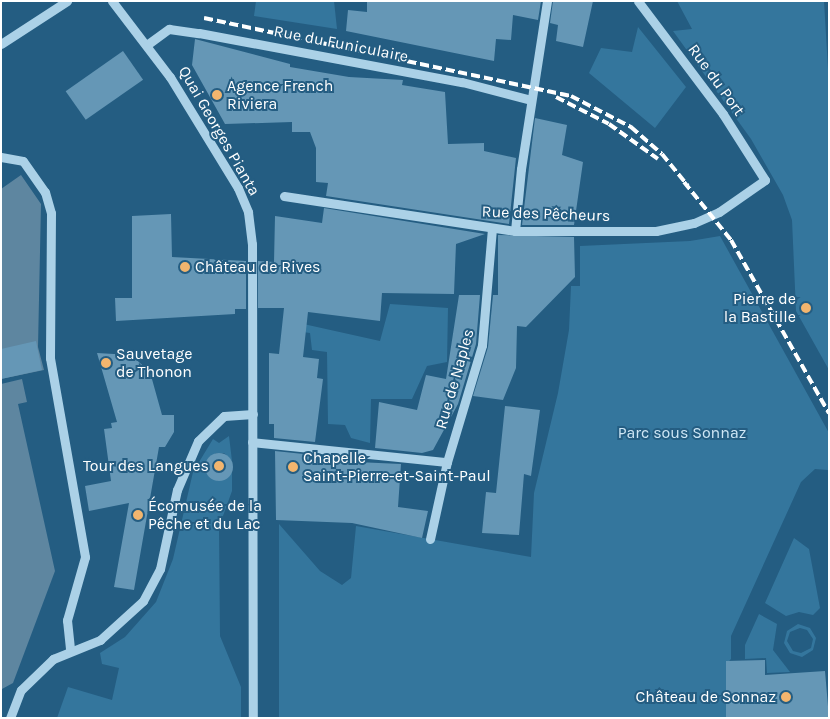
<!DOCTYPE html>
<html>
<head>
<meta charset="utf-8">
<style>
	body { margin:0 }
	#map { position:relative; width:830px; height:719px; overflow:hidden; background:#245d82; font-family:Karla,sans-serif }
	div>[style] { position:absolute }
	.green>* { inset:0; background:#34769d }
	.water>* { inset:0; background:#5e86a0 }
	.building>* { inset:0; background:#6597b6; transform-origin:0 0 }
	.round { border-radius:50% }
	.minor>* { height:9px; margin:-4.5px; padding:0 4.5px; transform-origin:4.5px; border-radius:4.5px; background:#abd1e7 }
	.rail>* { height:4px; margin-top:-2px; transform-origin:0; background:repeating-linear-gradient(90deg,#fff 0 9px,transparent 0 13px) }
	.dots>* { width:14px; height:14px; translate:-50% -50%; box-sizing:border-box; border:2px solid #245d82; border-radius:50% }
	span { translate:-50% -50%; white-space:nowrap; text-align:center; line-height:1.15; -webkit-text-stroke:4px #245d82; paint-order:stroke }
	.street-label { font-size:16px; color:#fff }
	.poi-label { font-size:16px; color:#fff }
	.left { translate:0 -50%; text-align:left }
	.right { translate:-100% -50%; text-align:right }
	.park-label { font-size:16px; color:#cfe7f6 }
	.frame { position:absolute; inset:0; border:2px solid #fff; pointer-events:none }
</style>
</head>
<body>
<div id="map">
	<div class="green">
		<i style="clip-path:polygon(256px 1px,334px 1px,337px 29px,254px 16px)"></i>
		<i style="clip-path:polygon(677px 1px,824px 1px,829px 86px,829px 370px,796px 311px,792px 220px,783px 195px,751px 139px,673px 31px,692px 29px)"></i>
		<i style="clip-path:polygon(638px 27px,686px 87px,655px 128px,589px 73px,601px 48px,632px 52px)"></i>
		<i style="clip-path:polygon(720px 236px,829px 433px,828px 470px,815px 469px,801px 482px,731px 636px,731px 659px,726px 664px,726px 718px,279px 718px,279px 524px,320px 571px,342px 585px,351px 578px,356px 526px,531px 557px,534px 493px,558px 393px,569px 330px,571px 286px,580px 286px,580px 246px,690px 241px)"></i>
		<i style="clip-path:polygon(390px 304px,448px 308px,447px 362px,427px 366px,412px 399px,371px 399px,370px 443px,351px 438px,345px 425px,328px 424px,327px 352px,312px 350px,310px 333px,288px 330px,290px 321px,380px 341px)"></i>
		<i style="clip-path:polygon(229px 436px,232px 461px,224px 453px,216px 453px,207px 460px,205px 468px,209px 476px,218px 481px,232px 472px,232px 491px,219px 527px,220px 636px,241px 687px,241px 718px,57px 718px,68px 687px,112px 700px,119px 668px,102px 664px,100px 653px,125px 637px,156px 602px,173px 559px,193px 472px,213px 439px,219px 443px)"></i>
		<i style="clip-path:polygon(794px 538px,809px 549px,820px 608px,813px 615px,799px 612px,786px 616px,765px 603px)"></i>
		<i style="clip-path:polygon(759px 614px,777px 624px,773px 650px,790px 672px,767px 673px,766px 658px,745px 659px,745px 645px)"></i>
		<i style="clip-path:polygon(evenodd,798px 624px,810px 628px,816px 638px,813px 650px,802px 657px,790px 653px,784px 643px,787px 631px,798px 624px,800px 628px,807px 630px,813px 639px,811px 648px,801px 653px,793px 651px,787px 641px,790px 632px,800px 628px)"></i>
	</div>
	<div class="water">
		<i style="clip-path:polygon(21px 175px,41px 204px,38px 347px,44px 370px,1px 379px,1px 189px)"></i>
		<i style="clip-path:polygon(22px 379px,27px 402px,18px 404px,55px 571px,13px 683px,2px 689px,1px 384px)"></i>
	</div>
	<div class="building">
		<i style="clip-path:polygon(367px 1px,541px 1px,538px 20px,513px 15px,511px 40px,496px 39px,494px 61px,346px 31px,348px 10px,367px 12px)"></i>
		<i style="clip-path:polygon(553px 1px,593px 1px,583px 47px,556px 41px,558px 25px,550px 23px)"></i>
		<i style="clip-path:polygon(195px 39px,290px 64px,290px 67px,349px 77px,403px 80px,402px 85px,445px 92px,448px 144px,484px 143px,484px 151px,516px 158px,509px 224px,326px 196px,328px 183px,316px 182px,316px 148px,310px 132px,292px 132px,292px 122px,225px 124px,192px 65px)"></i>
		<i style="left:123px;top:51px;width:35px;height:70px;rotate:55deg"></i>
		<i style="clip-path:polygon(535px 118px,567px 125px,562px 155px,583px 162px,574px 225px,522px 225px)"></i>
		<i style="clip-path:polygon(324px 208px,485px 234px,456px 244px,454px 294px,382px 293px,380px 321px,308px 312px,303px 357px,319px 359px,317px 378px,323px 379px,315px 442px,274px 438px,274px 424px,269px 424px,269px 353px,279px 354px,284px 308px,258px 308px,258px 261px,274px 262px,275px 216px,322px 223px)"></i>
		<i style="clip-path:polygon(171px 214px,172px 257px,246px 261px,246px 309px,235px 309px,235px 314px,116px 321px,115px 298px,132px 298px,132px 216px)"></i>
		<i style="clip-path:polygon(498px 235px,574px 237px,575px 277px,526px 327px,517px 326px,516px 368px,503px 400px,473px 396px,488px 347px,493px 295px,498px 295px)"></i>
		<i style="clip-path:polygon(459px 295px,480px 295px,476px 344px,458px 404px,433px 450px,422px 453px,375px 448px,379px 402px,417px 410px,426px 375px,446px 379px)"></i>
		<i style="clip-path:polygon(36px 341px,42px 370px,1px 379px,1px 349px)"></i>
		<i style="clip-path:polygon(97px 353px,131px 355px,150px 372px,162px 415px,174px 415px,174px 432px,165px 447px,159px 447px,134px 590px,114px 587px,129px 503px,89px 511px,85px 486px,111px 481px,104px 429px,112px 428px,111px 423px,117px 422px)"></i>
		<i style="clip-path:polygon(505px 406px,540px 410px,531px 476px,524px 474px,519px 535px,482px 533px,486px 492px,496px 493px)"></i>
		<i style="clip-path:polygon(275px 451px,313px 455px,312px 460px,401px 464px,398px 507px,428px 511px,422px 538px,352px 523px,276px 520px)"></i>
		<i class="round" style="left:205px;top:453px;width:28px;height:28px"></i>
		<i style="clip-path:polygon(765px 660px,765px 675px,825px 671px,829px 718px,726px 718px,726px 661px)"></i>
	</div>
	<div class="minor">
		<i style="left:112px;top:1px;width:96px;rotate:52.7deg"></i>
		<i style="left:170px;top:77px;width:130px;rotate:58.5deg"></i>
		<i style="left:238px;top:188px;width:26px;rotate:67deg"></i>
		<i style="left:248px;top:212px;width:32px;rotate:83deg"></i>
		<i style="left:252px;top:244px;width:474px;rotate:89.9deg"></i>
		<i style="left:1px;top:44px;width:79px;rotate:-33.1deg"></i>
		<i style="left:148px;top:44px;width:26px;rotate:-36deg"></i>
		<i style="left:169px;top:29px;width:30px;rotate:8deg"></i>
		<i style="left:199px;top:33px;width:268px;rotate:10.6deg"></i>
		<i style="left:462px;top:82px;width:71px;rotate:14.6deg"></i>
		<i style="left:1px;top:157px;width:22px;rotate:10deg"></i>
		<i style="left:23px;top:161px;width:38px;rotate:55deg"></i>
		<i style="left:45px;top:192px;width:22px;rotate:74deg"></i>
		<i style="left:51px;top:213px;width:145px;rotate:90.4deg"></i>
		<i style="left:50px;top:358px;width:202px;rotate:80deg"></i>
		<i style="left:85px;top:557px;width:66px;rotate:105.9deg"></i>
		<i style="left:67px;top:620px;width:30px;rotate:84deg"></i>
		<i style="left:284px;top:196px;width:234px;rotate:8.6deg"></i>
		<i style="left:515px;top:231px;width:141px"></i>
		<i style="left:656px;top:231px;width:39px;rotate:-12deg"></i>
		<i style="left:694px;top:223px;width:27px;rotate:-24deg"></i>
		<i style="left:719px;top:212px;width:56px;rotate:-34.8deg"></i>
		<i style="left:765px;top:180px;width:78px;rotate:-122.5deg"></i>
		<i style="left:723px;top:114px;width:141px;rotate:-127deg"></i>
		<i style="left:515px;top:231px;width:62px;rotate:-84.5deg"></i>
		<i style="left:521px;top:169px;width:170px;rotate:-81.2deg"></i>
		<i style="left:252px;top:442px;width:196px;rotate:5.9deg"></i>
		<i style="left:447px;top:462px;width:122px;rotate:-73.3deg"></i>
		<i style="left:482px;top:345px;width:116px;rotate:-85.1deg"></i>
		<i style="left:430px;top:539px;width:79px;rotate:-77.6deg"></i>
		<i style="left:10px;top:718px;width:30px;rotate:-69deg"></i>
		<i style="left:21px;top:690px;width:45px;rotate:-44.1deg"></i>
		<i style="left:53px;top:659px;width:51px;rotate:-22deg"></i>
		<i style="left:100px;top:640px;width:58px;rotate:-42.2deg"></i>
		<i style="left:143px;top:601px;width:36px;rotate:-62deg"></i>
		<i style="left:160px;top:569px;width:81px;rotate:-77.9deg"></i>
		<i style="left:177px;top:490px;width:53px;rotate:-66.8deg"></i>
		<i style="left:198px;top:441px;width:36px;rotate:-44deg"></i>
		<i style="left:224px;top:416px;width:29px;rotate:-4deg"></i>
	</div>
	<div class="rail">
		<i style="left:204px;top:18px;width:375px;rotate:12deg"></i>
		<i style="left:571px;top:96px;width:68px;rotate:27.3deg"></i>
		<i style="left:631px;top:127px;width:41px;rotate:41.1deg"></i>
		<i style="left:662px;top:154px;width:41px;rotate:50.9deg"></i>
		<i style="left:556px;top:97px;width:59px;rotate:27deg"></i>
		<i style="left:609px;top:124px;width:60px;rotate:35.5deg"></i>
		<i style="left:684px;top:182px;width:75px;rotate:51deg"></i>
		<i style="left:731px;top:240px;width:199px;rotate:60.5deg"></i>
	</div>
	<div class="dots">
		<i style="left:217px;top:95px;background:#f2b56e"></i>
		<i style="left:185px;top:267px;background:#f2b56e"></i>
		<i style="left:806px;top:308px;background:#f2b56e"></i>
		<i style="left:106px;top:363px;background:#f2b56e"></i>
		<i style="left:219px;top:466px;background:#f2b56e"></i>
		<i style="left:293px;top:467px;background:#f2b56e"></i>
		<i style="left:138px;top:515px;background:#f2b56e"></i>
		<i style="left:786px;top:697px;background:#f2b56e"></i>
	</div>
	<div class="street-label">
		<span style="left:341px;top:44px;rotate:11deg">Rue du Funiculaire</span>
		<span style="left:716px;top:80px;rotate:54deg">Rue du Port</span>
		<span style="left:219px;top:131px;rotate:60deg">Quai Georges Pianta</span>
		<span style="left:546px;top:214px;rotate:2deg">Rue des Pêcheurs</span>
		<span style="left:455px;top:379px;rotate:-74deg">Rue de Naples</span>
	</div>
	<div class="poi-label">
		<span class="left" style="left:227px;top:95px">Agence French<br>Riviera</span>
		<span class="left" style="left:195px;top:267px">Château de Rives</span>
		<span class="right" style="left:796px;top:308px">Pierre de<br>la Bastille</span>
		<span class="left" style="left:116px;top:363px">Sauvetage<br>de Thonon</span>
		<span class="left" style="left:303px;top:467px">Chapelle<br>Saint-Pierre-et-Saint-Paul</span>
		<span class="right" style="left:209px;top:466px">Tour des Langues</span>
		<span class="left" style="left:148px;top:515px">Écomusée de la<br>Pêche et du Lac</span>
		<span class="right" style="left:776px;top:697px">Château de Sonnaz</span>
	</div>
	<div class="park-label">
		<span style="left:682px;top:433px">Parc sous Sonnaz</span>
	</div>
	<div class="frame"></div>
</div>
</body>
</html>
